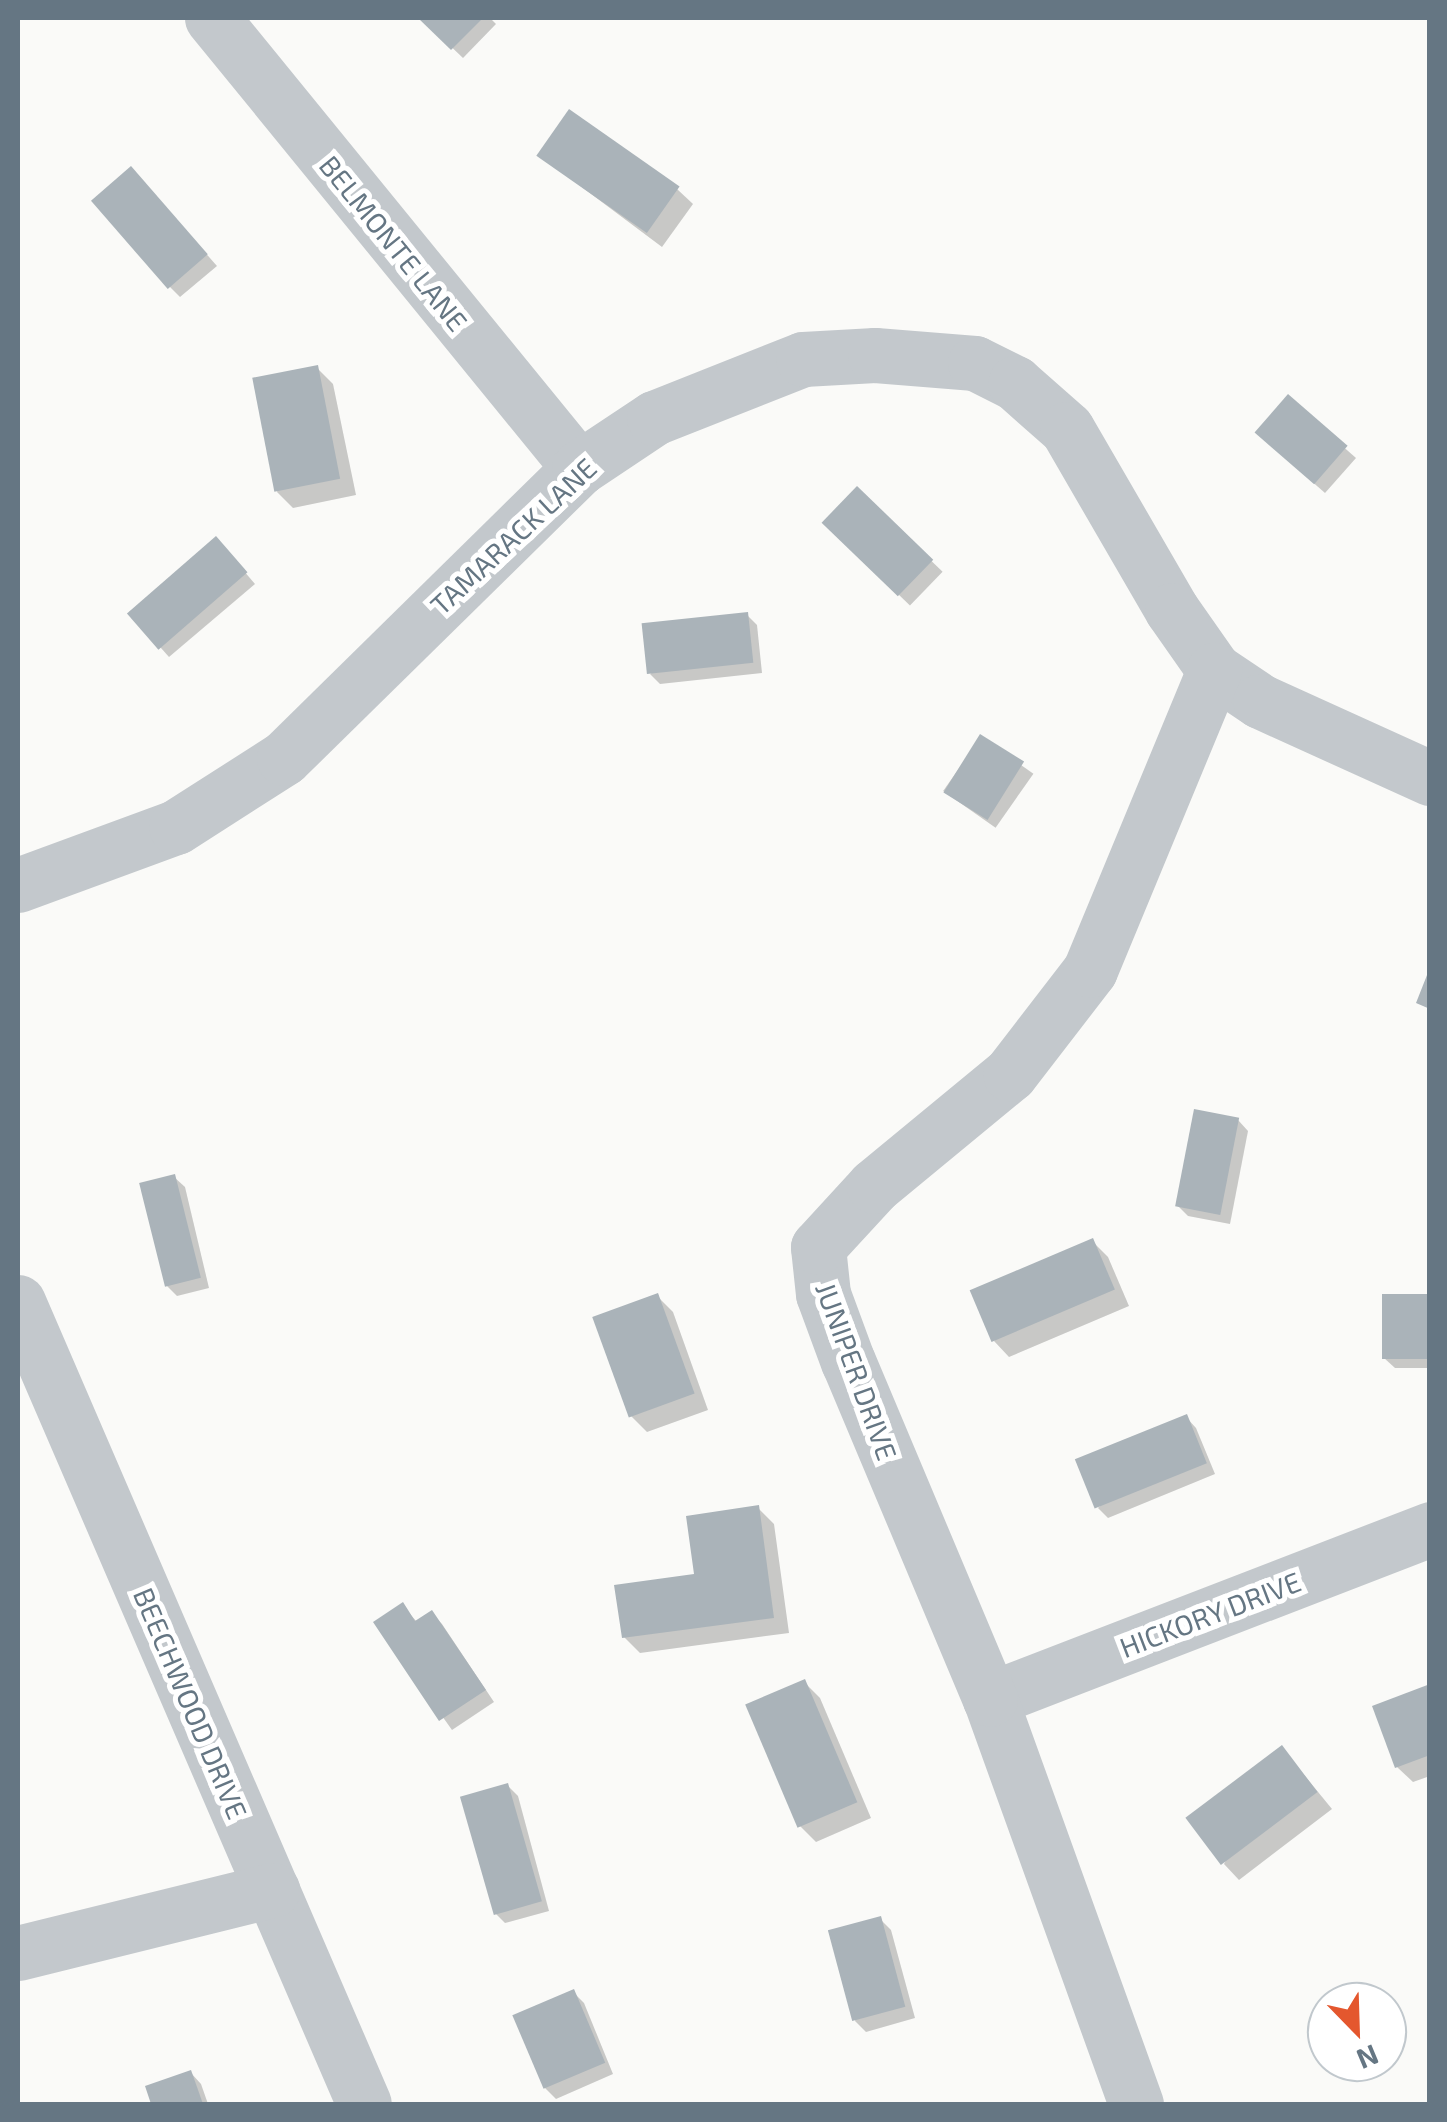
<!DOCTYPE html>
<html>
<head>
<meta charset="utf-8">
<style>
	body { margin:0 }
	#map { position:relative; width:1447px; height:2122px; overflow:hidden; background:#fafaf8; font-family:"Exo 2",sans-serif }
	div>[style] { position:absolute }
	.shadow>* { inset:0; background:#0003; transform-origin:0 0 }
	.building>* { inset:0; background:#aab3b9; transform-origin:0 0 }
	.minor>* { height:55px; margin:-27.5px; padding:0 27.5px; transform-origin:27.5px; border-radius:27.5px; background:#c3c8cc }
	span { translate:-50% -50%; white-space:nowrap; text-align:center; line-height:1.15; -webkit-text-stroke:10px #fff; paint-order:stroke }
	.street-label { font-size:28px; color:#657683 }
	.frame { position:absolute; inset:0; border:20px solid #657683; pointer-events:none }
	.north { position:absolute; left:1307px; top:1982px; width:100px; height:100px; box-sizing:border-box; background:#fff; border:2px solid #c1c8cd; border-radius:50%; rotate:157deg; font-size:28px; font-weight:700; line-height:40px; text-align:center; color:#657683 }
	.north::after { content:''; display:block; margin:auto; width:35px; height:45px; background:#e4572e; clip-path:polygon(50% 0,100% 100%,50% 72%,0 100%) }
</style>
</head>
<body>
<div id="map">
	<div class="shadow">
		<i style="clip-path:polygon(421px 18px,490px 18px,496px 24px,463px 58px)"></i>
		<i style="clip-path:polygon(539px 155px,677px 189px,693px 204px,662px 247px)"></i>
		<i style="clip-path:polygon(141px 180px,217px 266px,180px 297px,170px 287px)"></i>
		<i style="clip-path:polygon(317px 368px,333px 384px,356px 495px,293px 508px,277px 492px)"></i>
		<i style="clip-path:polygon(1288px 398px,1356px 458px,1325px 493px,1268px 443px)"></i>
		<i style="left:857px;top:489px;width:119px;height:47px;rotate:44deg"></i>
		<i style="clip-path:polygon(226px 550px,255px 584px,169px 657px,129px 612px)"></i>
		<i style="clip-path:polygon(747px 615px,757px 625px,762px 673px,660px 684px,650px 674px)"></i>
		<i style="left:981px;top:737px;width:64px;height:66px;rotate:35deg"></i>
		<i style="clip-path:polygon(1238px 1120px,1248px 1131px,1230px 1224px,1188px 1216px,1177px 1205px)"></i>
		<i style="clip-path:polygon(174px 1177px,185px 1187px,209px 1288px,177px 1296px,166px 1285px)"></i>
		<i style="clip-path:polygon(1092px 1241px,1108px 1257px,1129px 1306px,1009px 1357px,994px 1341px)"></i>
		<i style="clip-path:polygon(657px 1296px,673px 1312px,708px 1410px,647px 1432px,631px 1416px)"></i>
		<i style="clip-path:polygon(1430px 1297px,1430px 1368px,1395px 1368px,1384px 1358px)"></i>
		<i style="clip-path:polygon(1186px 1417px,1196px 1428px,1215px 1474px,1108px 1518px,1098px 1508px)"></i>
		<i style="clip-path:polygon(758px 1508px,774px 1524px,789px 1633px,640px 1653px,624px 1637px,697px 1576px)"></i>
		<i style="clip-path:polygon(402px 1605px,417px 1622px,431px 1613px,442px 1624px,494px 1702px,452px 1730px,376px 1623px)"></i>
		<i style="clip-path:polygon(804px 1682px,820px 1698px,871px 1818px,816px 1842px,800px 1826px)"></i>
		<i style="clip-path:polygon(1430px 1687px,1430px 1776px,1413px 1782px,1397px 1767px)"></i>
		<i style="clip-path:polygon(1282px 1748px,1332px 1809px,1239px 1880px,1224px 1864px)"></i>
		<i style="clip-path:polygon(508px 1786px,518px 1796px,549px 1911px,505px 1923px,495px 1913px)"></i>
		<i style="clip-path:polygon(880px 1919px,891px 1930px,915px 2018px,866px 2032px,855px 2021px)"></i>
		<i style="clip-path:polygon(573px 1992px,584px 2003px,613px 2074px,556px 2099px,545px 2088px)"></i>
		<i style="clip-path:polygon(191px 2073px,201px 2084px,208px 2104px,154px 2104px,148px 2088px)"></i>
	</div>
	<div class="building">
		<i style="clip-path:polygon(418px 18px,483px 18px,451px 50px)"></i>
		<i style="left:569px;top:109px;width:135px;height:57px;rotate:35deg"></i>
		<i style="left:131px;top:166px;width:117px;height:53px;rotate:49deg"></i>
		<i style="left:318px;top:365px;width:116px;height:67px;rotate:79deg"></i>
		<i style="left:1288px;top:394px;width:79px;height:51px;rotate:41deg"></i>
		<i style="left:857px;top:486px;width:106px;height:51px;rotate:44deg"></i>
		<i style="left:216px;top:536px;width:48px;height:118px;rotate:49deg"></i>
		<i style="left:748px;top:612px;width:51px;height:107px;rotate:84deg"></i>
		<i style="left:980px;top:734px;width:52px;height:69px;rotate:32deg"></i>
		<i style="clip-path:polygon(1429px 970px,1430px 970px,1430px 1009px,1416px 1003px)"></i>
		<i style="left:1194px;top:1109px;width:46px;height:99px;rotate:11deg"></i>
		<i style="left:175px;top:1174px;width:107px;height:37px;rotate:76deg"></i>
		<i style="left:1093px;top:1238px;width:56px;height:134px;rotate:67deg"></i>
		<i style="left:658px;top:1293px;width:107px;height:70px;rotate:70deg"></i>
		<i style="left:1382px;top:1294px;width:48px;height:65px"></i>
		<i style="left:1187px;top:1414px;width:53px;height:121px;rotate:68deg"></i>
		<i style="clip-path:polygon(759px 1505px,774px 1618px,622px 1638px,614px 1585px,694px 1574px,686px 1516px)"></i>
		<i style="clip-path:polygon(403px 1602px,415px 1621px,432px 1610px,486px 1690px,439px 1721px,373px 1622px)"></i>
		<i style="left:805px;top:1679px;width:134px;height:65px;rotate:67deg"></i>
		<i style="clip-path:polygon(1430px 1684px,1430px 1755px,1395px 1768px,1372px 1706px)"></i>
		<i style="left:1282px;top:1745px;width:59px;height:121px;rotate:53deg"></i>
		<i style="left:508px;top:1783px;width:123px;height:50px;rotate:74deg"></i>
		<i style="left:881px;top:1916px;width:94px;height:55px;rotate:75deg"></i>
		<i style="left:574px;top:1989px;width:80px;height:67px;rotate:67deg"></i>
		<i style="clip-path:polygon(191px 2070px,203px 2104px,151px 2104px,145px 2086px)"></i>
	</div>
	<div class="minor">
		<i style="left:212px;top:18px;width:581px;rotate:50.8deg"></i>
		<i style="left:18px;top:885px;width:168px;rotate:-20.2deg"></i>
		<i style="left:176px;top:827px;width:128px;rotate:-32.6deg"></i>
		<i style="left:284px;top:758px;width:414px;rotate:-44.5deg"></i>
		<i style="left:579px;top:468px;width:90px;rotate:-33.7deg"></i>
		<i style="left:654px;top:418px;width:160px;rotate:-21.6deg"></i>
		<i style="left:803px;top:359px;width:72px;rotate:-3.2deg"></i>
		<i style="left:875px;top:355px;width:100px;rotate:4.6deg"></i>
		<i style="left:975px;top:363px;width:45px;rotate:26.6deg"></i>
		<i style="left:1015px;top:383px;width:69px;rotate:41.5deg"></i>
		<i style="left:1067px;top:429px;width:209px;rotate:59.9deg"></i>
		<i style="left:1172px;top:610px;width:73px;rotate:55deg"></i>
		<i style="left:1214px;top:670px;width:55px;rotate:34deg"></i>
		<i style="left:1260px;top:701px;width:187px;rotate:24.4deg"></i>
		<i style="left:18px;top:1302px;width:873px;rotate:66.66deg"></i>
		<i style="left:990px;top:1699px;width:472px;rotate:-21.1deg"></i>
		<i style="left:18px;top:1953px;width:262px;rotate:-13.9deg"></i>
		<i style="left:1136px;top:2104px;width:431px;rotate:-109.8deg"></i>
		<i style="left:990px;top:1699px;width:366px;rotate:-112.8deg"></i>
		<i style="left:848px;top:1362px;width:72px;rotate:-110.2deg"></i>
		<i style="left:823px;top:1294px;width:47px;rotate:-96.1deg"></i>
		<i style="left:818px;top:1247px;width:83px;rotate:-47.4deg"></i>
		<i style="left:874px;top:1186px;width:176px;rotate:-39.5deg"></i>
		<i style="left:1010px;top:1074px;width:131px;rotate:-52.4deg"></i>
		<i style="left:1090px;top:970px;width:325px;rotate:-67.5deg"></i>
	</div>
	<div class="street-label">
		<span style="left:394px;top:243px;rotate:51deg">BELMONTE LANE</span>
		<span style="left:513px;top:536px;rotate:-43deg">TAMARACK LANE</span>
		<span style="left:857px;top:1371px;rotate:70deg">JUNIPER DRIVE</span>
		<span style="left:1210px;top:1614px;rotate:-21deg">HICKORY DRIVE</span>
		<span style="left:191px;top:1703px;rotate:67deg">BEECHWOOD DRIVE</span>
	</div>
	<div class="frame"></div>
	<div class="north">N</div>
</div>
</body>
</html>
